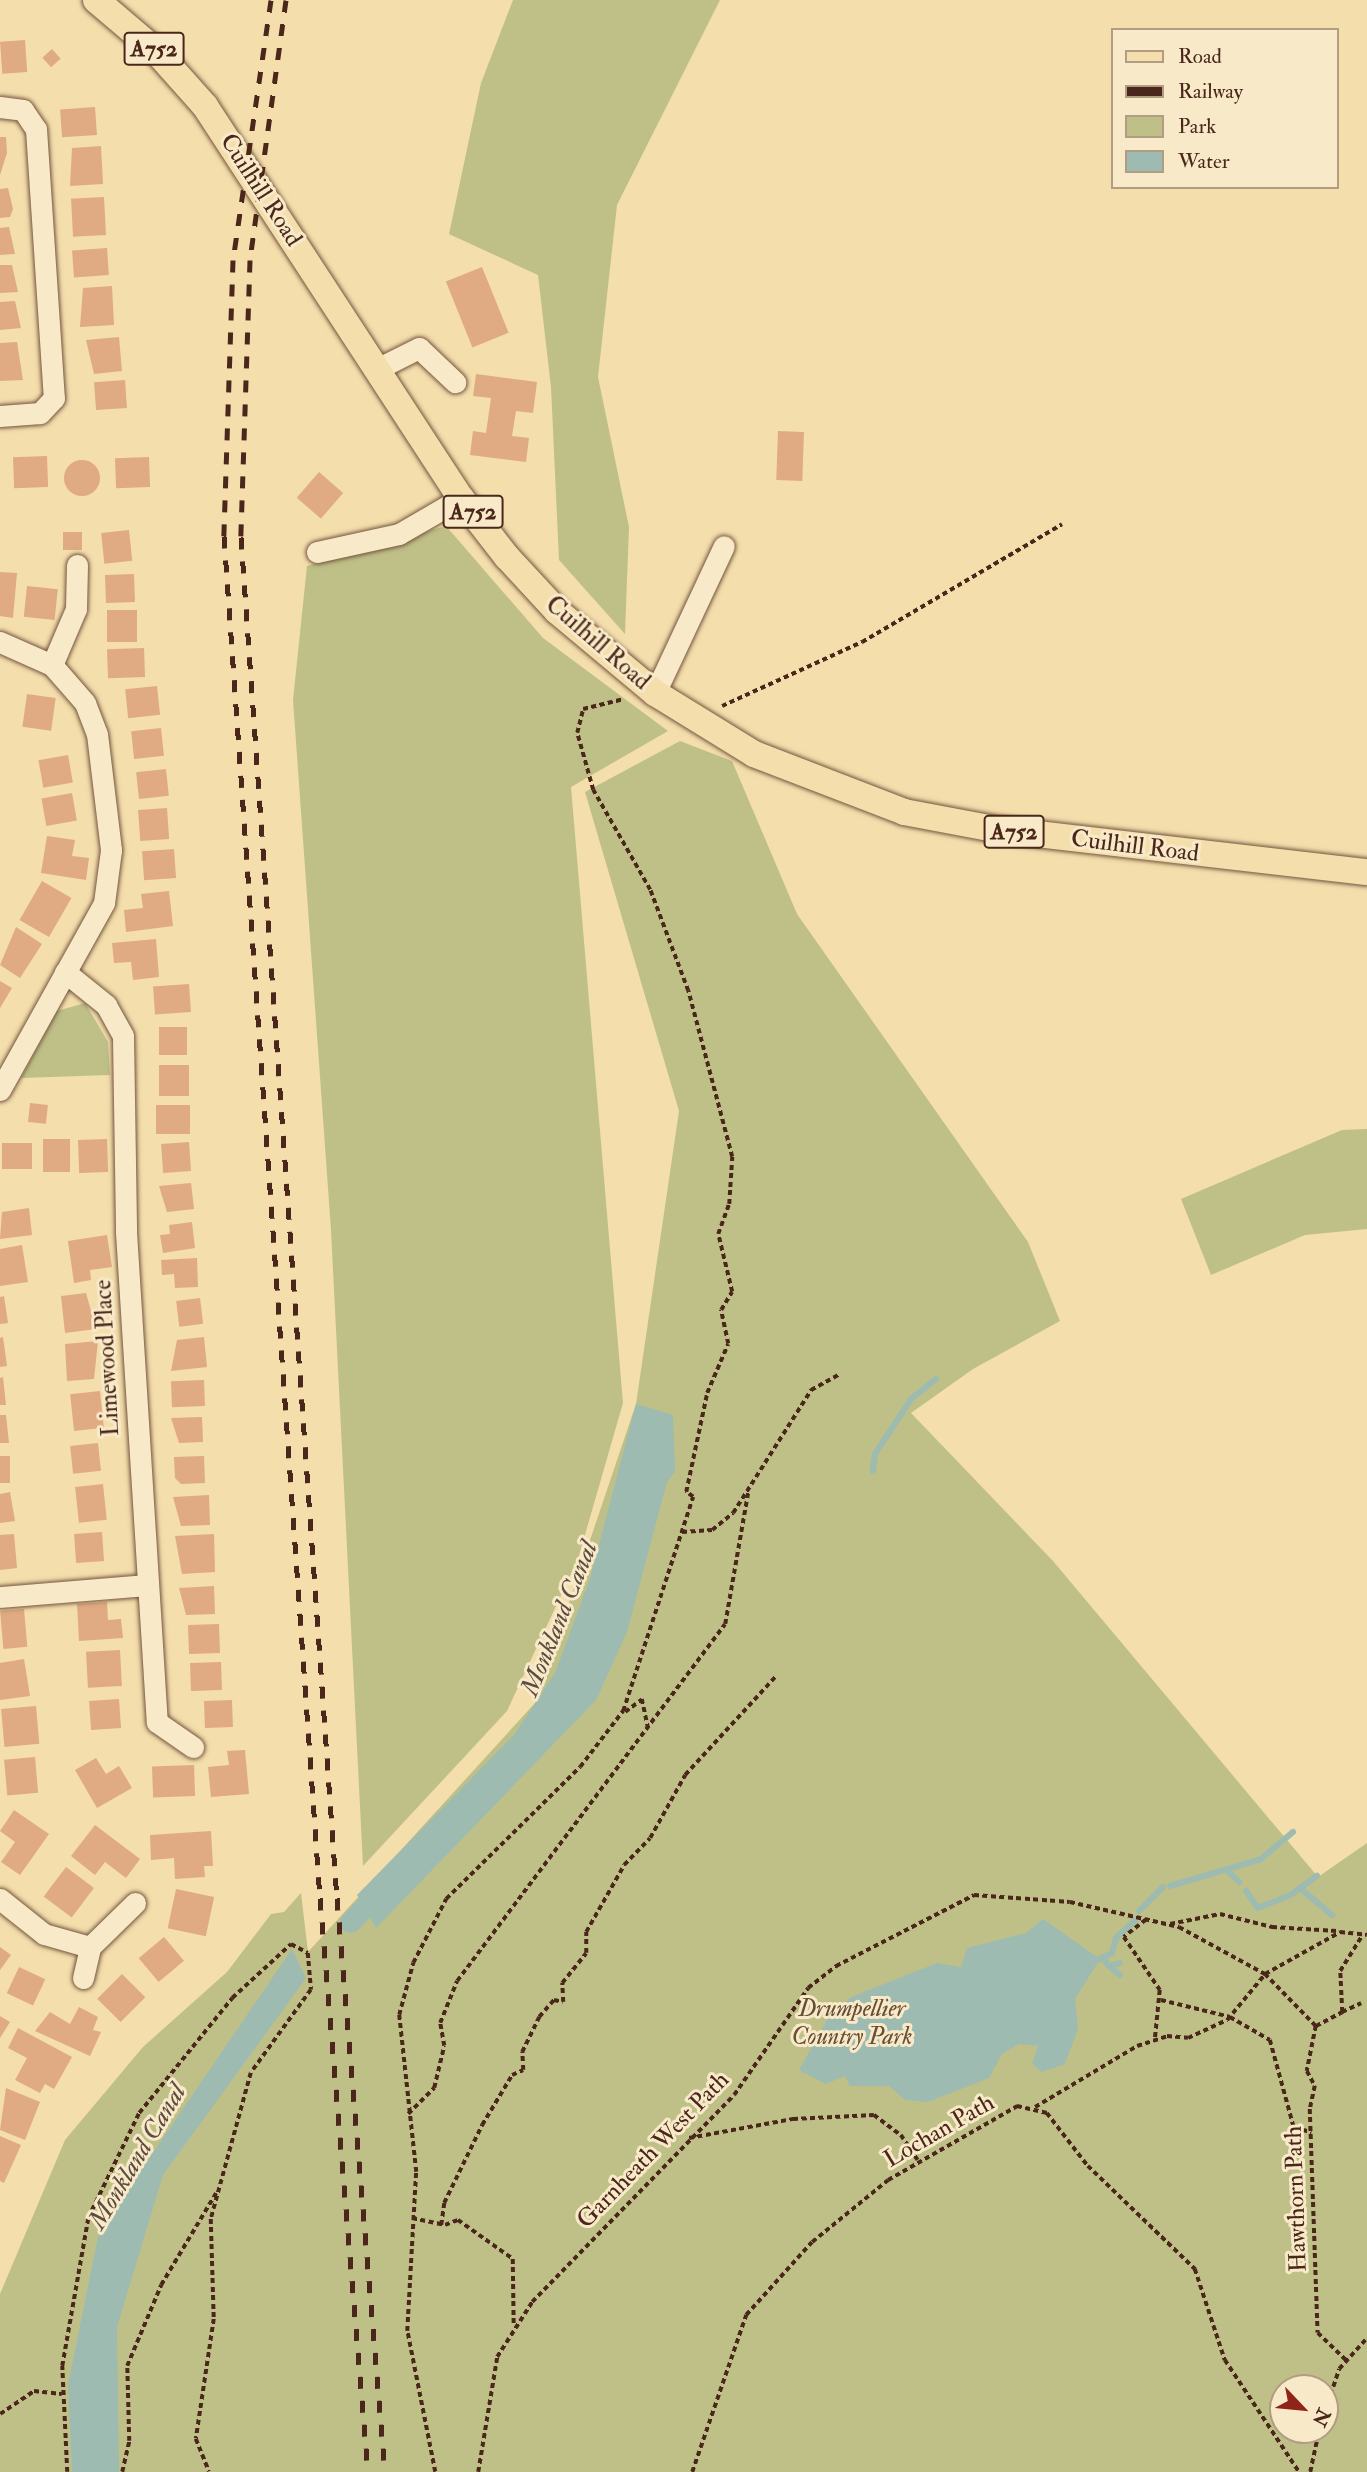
<!DOCTYPE html>
<html>
<head>
<meta charset="utf-8">
<style>
	body { margin:0 }
	#map { position:relative; width:1367px; height:2472px; overflow:hidden; background:#f4deac; font-family:"IM FELL Double Pica",serif }
	div>[style] { position:absolute }
	.green>* { inset:0; background:#bec087 }
	.water>* { inset:0; background:#9dbbb0 }
	.stream>* { height:6px; margin:-3px; padding:0 3px; transform-origin:3px; border-radius:3px; background:#9dbbb0 }
	.canal>* { height:21px; margin:-10.5px; padding:0 10.5px; transform-origin:10.5px; border-radius:10.5px; background:#9dbbb0 }
	.building>* { inset:0; background:#e0aa82; transform-origin:0 0 }
	.round { border-radius:50% }
	.path>* { height:3.5px; margin-top:-1.75px; transform-origin:0; background:repeating-linear-gradient(90deg,#4a271a 0 5px,transparent 0 8.5px) }
	.roads { filter:drop-shadow(0 0 2px #74553e) drop-shadow(0 0 2px #74553e) }
	.minor>* { height:21px; margin:-10.5px; padding:0 10.5px; transform-origin:10.5px; border-radius:10.5px; background:#f8eac9 }
	.major>* { height:26px; margin:-13px; padding:0 13px; transform-origin:13px; border-radius:13px; background:#f4deac }
	.rail>* { height:5px; margin-top:-2.5px; transform-origin:0; background:repeating-linear-gradient(90deg,#4a271a 0 12px,transparent 0 24px) }
	span { translate:-50% -50%; white-space:nowrap; text-align:center; line-height:1.15; -webkit-text-stroke:6px #f8eac9; paint-order:stroke }
	.shield-label span { padding:2px 5px; background:#f8eac9; border:2px solid; border-radius:5px; -webkit-text-stroke-width:0 }
	.shield-label { font-size:23px; color:#4a271a; font-weight:700 }
	.street-label { font-size:24px; color:#4a271a }
	.park-label { font-size:24px; color:#674d35; font-style:italic }
	.water-label { font-size:26px; color:#5f4c40; font-style:italic }
	.legend { position:absolute; left:1111px; top:28px; width:228px; height:161px; box-sizing:border-box; background:#f8eac9; border:2px solid #b29c83; margin:0; padding:9px 12px; list-style:none; font-size:21px; color:#4a271a }
	.legend li { display:flex; align-items:center; gap:14px; height:35px }
	.legend b { width:35px; border:2px solid #b29c83 }
	.north { position:absolute; left:1269px; top:2374px; width:70px; height:70px; box-sizing:border-box; background:#f8eac9; border:2px solid #b29c83; border-radius:50%; rotate:116deg; font-size:19px; font-weight:700; line-height:28px; text-align:center; color:#4a271a }
	.north::after { content:''; display:block; margin:auto; width:24px; height:32px; background:#8f2418; clip-path:polygon(50% 0,100% 100%,50% 72%,0 100%) }
</style>
</head>
<body>
<div id="map">
	<div class="green">
		<i style="clip-path:polygon(513px 0,720px 0,617px 205px,598px 377px,629px 527px,625px 634px,559px 560px,551px 387px,538px 275px,449px 234px,481px 83px)"></i>
		<i style="clip-path:polygon(446px 526px,543px 638px,668px 731px,571px 787px,623px 1403px,578px 1559px,507px 1711px,363px 1866px,331px 1230px,293px 700px,307px 566px)"></i>
		<i style="clip-path:polygon(evenodd,680px 741px,732px 761px,797px 914px,1028px 1242px,1060px 1321px,973px 1369px,911px 1413px,1053px 1561px,1318px 1877px,1367px 1843px,1367px 2472px,0 2472px,0 2294px,65px 2140px,143px 2047px,227px 1972px,271px 1914px,284px 1912px,301px 1893px,308px 1952px,535px 1703px,636px 1404px,679px 1111px,585px 792px,680px 741px,1283px 2388px,1325px 2388px,1325px 2430px,1283px 2430px,1283px 2388px)"></i>
		<i style="clip-path:polygon(85px 1003px,108px 1042px,110px 1075px,21px 1078px,57px 1011px)"></i>
		<i style="clip-path:polygon(1367px 1129px,1367px 1229px,1305px 1235px,1211px 1275px,1181px 1199px,1342px 1130px)"></i>
	</div>
	<div class="water">
		<i style="clip-path:polygon(636px 1404px,673px 1415px,675px 1472px,667px 1482px,627px 1632px,596px 1700px,376px 1928px,357px 1895px,514px 1735px,555px 1673px,590px 1579px)"></i>
		<i style="clip-path:polygon(1043px 1919px,1100px 1959px,1075px 1999px,1078px 2029px,1065px 2064px,1042px 2072px,1032px 2064px,1038px 2046px,1019px 2044px,1002px 2054px,989px 2078px,928px 2102px,905px 2100px,889px 2086px,850px 2086px,845px 2076px,826px 2084px,799px 2070px,828px 2018px,851px 1997px,937px 1963px,961px 1967px,967px 1948px,1026px 1933px)"></i>
		<i style="clip-path:polygon(292px 1949px,306px 1978px,163px 2175px,117px 2327px,119px 2472px,72px 2472px,68px 2385px,99px 2232px)"></i>
	</div>
	<div class="stream">
		<i style="left:873px;top:1471px;width:17px;rotate:-83deg"></i>
		<i style="left:875px;top:1454px;width:66px;rotate:-56.8deg"></i>
		<i style="left:911px;top:1399px;width:32px;rotate:-39deg"></i>
		<i style="left:1228px;top:1871px;width:16px;rotate:45deg"></i>
		<i style="left:1170px;top:1886px;width:95px;rotate:-16.5deg"></i>
		<i style="left:1261px;top:1859px;width:42px;rotate:-40.2deg"></i>
		<i style="left:1300px;top:1888px;width:42px;rotate:40.2deg"></i>
		<i style="left:1246px;top:1891px;width:21px;rotate:55deg"></i>
		<i style="left:1258px;top:1908px;width:38px;rotate:-22deg"></i>
		<i style="left:1296px;top:1891px;width:26px;rotate:-36deg"></i>
		<i style="left:1139px;top:1911px;width:34px;rotate:-45deg"></i>
		<i style="left:1103px;top:1958px;width:10px;rotate:53deg"></i>
		<i style="left:1109px;top:1966px;width:11px;rotate:-15deg"></i>
		<i style="left:1100px;top:1959px;width:13px;rotate:-27deg"></i>
		<i style="left:1112px;top:1953px;width:16px;rotate:-75deg"></i>
		<i style="left:1116px;top:1938px;width:26px;rotate:-43deg"></i>
		<i style="left:1109px;top:1966px;width:14px;rotate:39deg"></i>
	</div>
	<div class="canal">
		<i style="left:350px;top:1922px;width:46px;rotate:-45.9deg"></i>
	</div>
	<div class="building">
		<i style="left:25px;top:40px;width:32px;height:25px;rotate:86deg"></i>
		<i style="left:52px;top:49px;width:13px;height:13px;rotate:48deg"></i>
		<i style="left:95px;top:107px;width:28px;height:35px;rotate:86deg"></i>
		<i style="clip-path:polygon(0 137px,6px 137px,7px 153px,0 175px)"></i>
		<i style="clip-path:polygon(101px 146px,103px 184px,70px 186px,72px 148px)"></i>
		<i style="clip-path:polygon(8px 188px,13px 209px,10px 217px,0 218px,0 189px)"></i>
		<i style="left:104px;top:197px;width:38px;height:33px;rotate:87deg"></i>
		<i style="clip-path:polygon(9px 227px,15px 254px,0 255px,0 228px)"></i>
		<i style="left:107px;top:248px;width:27px;height:35px;rotate:86deg"></i>
		<i style="clip-path:polygon(0 265px,12px 265px,18px 292px,0 293px)"></i>
		<i style="left:482px;top:267px;width:71px;height:39px;rotate:68deg"></i>
		<i style="clip-path:polygon(112px 286px,114px 325px,80px 327px,83px 288px)"></i>
		<i style="clip-path:polygon(15px 301px,21px 328px,0 330px,0 302px)"></i>
		<i style="clip-path:polygon(119px 337px,122px 371px,94px 374px,86px 340px)"></i>
		<i style="clip-path:polygon(17px 342px,23px 380px,0 381px,0 343px)"></i>
		<i style="clip-path:polygon(476px 374px,537px 382px,533px 413px,516px 411px,512px 436px,529px 438px,526px 462px,470px 455px,473px 431px,486px 433px,491px 398px,473px 396px)"></i>
		<i style="left:125px;top:380px;width:28px;height:31px;rotate:86deg"></i>
		<i style="left:778px;top:431px;width:26px;height:49px;rotate:2deg"></i>
		<i style="left:47px;top:456px;width:31px;height:34px;rotate:88deg"></i>
		<i style="left:149px;top:457px;width:30px;height:34px;rotate:88deg"></i>
		<i class="round" style="left:64px;top:460px;width:36px;height:36px"></i>
		<i style="left:319px;top:472px;width:32px;height:34px;rotate:41deg"></i>
		<i style="left:129px;top:530px;width:31px;height:28px;rotate:84deg"></i>
		<i style="left:63px;top:532px;width:19px;height:18px"></i>
		<i style="clip-path:polygon(0 572px,17px 573px,13px 618px,0 616px)"></i>
		<i style="left:134px;top:574px;width:28px;height:29px;rotate:88deg"></i>
		<i style="left:27px;top:586px;width:31px;height:31px;rotate:6deg"></i>
		<i style="left:107px;top:610px;width:30px;height:32px"></i>
		<i style="left:144px;top:648px;width:29px;height:37px;rotate:88deg"></i>
		<i style="left:157px;top:686px;width:29px;height:32px;rotate:84deg"></i>
		<i style="left:27px;top:694px;width:29px;height:33px;rotate:8deg"></i>
		<i style="left:161px;top:728px;width:28px;height:30px;rotate:84deg"></i>
		<i style="left:68px;top:755px;width:28px;height:30px;rotate:80deg"></i>
		<i style="left:166px;top:769px;width:27px;height:30px;rotate:84deg"></i>
		<i style="left:72px;top:793px;width:28px;height:31px;rotate:80deg"></i>
		<i style="left:167px;top:808px;width:31px;height:29px;rotate:86deg"></i>
		<i style="clip-path:polygon(47px 836px,75px 840px,72px 856px,89px 858px,86px 880px,41px 873px)"></i>
		<i style="left:174px;top:849px;width:29px;height:32px;rotate:86deg"></i>
		<i style="left:42px;top:881px;width:34px;height:45px;rotate:30deg"></i>
		<i style="clip-path:polygon(169px 891px,173px 926px,126px 932px,124px 910px,143px 908px,141px 894px)"></i>
		<i style="clip-path:polygon(16px 927px,42px 944px,20px 978px,0 965px)"></i>
		<i style="clip-path:polygon(156px 939px,159px 977px,133px 980px,131px 962px,114px 963px,112px 943px)"></i>
		<i style="clip-path:polygon(0 981px,12px 988px,0 1008px)"></i>
		<i style="left:189px;top:984px;width:28px;height:36px;rotate:86deg"></i>
		<i style="left:159px;top:1027px;width:28px;height:28px"></i>
		<i style="left:189px;top:1065px;width:31px;height:30px;rotate:90deg"></i>
		<i style="left:30px;top:1103px;width:18px;height:19px;rotate:6deg"></i>
		<i style="left:156px;top:1105px;width:34px;height:29px"></i>
		<i style="left:43px;top:1139px;width:27px;height:33px"></i>
		<i style="left:107px;top:1139px;width:33px;height:29px;rotate:88deg"></i>
		<i style="left:189px;top:1142px;width:29px;height:28px;rotate:86deg"></i>
		<i style="left:2px;top:1143px;width:30px;height:26px"></i>
		<i style="clip-path:polygon(191px 1183px,194px 1209px,167px 1212px,159px 1186px)"></i>
		<i style="clip-path:polygon(29px 1208px,32px 1235px,0 1239px,2px 1212px)"></i>
		<i style="clip-path:polygon(192px 1222px,195px 1248px,163px 1253px,160px 1235px,170px 1234px,169px 1225px)"></i>
		<i style="clip-path:polygon(107px 1235px,112px 1267px,90px 1270px,91px 1280px,74px 1283px,68px 1241px)"></i>
		<i style="clip-path:polygon(22px 1245px,28px 1282px,0 1286px,0 1249px)"></i>
		<i style="clip-path:polygon(197px 1258px,198px 1287px,175px 1288px,174px 1274px,162px 1275px,161px 1260px)"></i>
		<i style="clip-path:polygon(86px 1293px,96px 1329px,65px 1333px,61px 1296px)"></i>
		<i style="clip-path:polygon(4px 1296px,8px 1323px,0 1324px,0 1297px)"></i>
		<i style="left:200px;top:1298px;width:26px;height:24px;rotate:83deg"></i>
		<i style="clip-path:polygon(3px 1337px,7px 1366px,0 1367px,0 1338px)"></i>
		<i style="clip-path:polygon(204px 1337px,207px 1367px,171px 1371px,177px 1340px)"></i>
		<i style="clip-path:polygon(98px 1341px,94px 1379px,67px 1381px,65px 1344px)"></i>
		<i style="clip-path:polygon(3px 1377px,6px 1405px,0 1405px,0 1378px)"></i>
		<i style="left:204px;top:1380px;width:26px;height:33px;rotate:88deg"></i>
		<i style="left:100px;top:1391px;width:37px;height:30px;rotate:84deg"></i>
		<i style="clip-path:polygon(0 1415px,6px 1415px,9px 1443px,0 1443px)"></i>
		<i style="clip-path:polygon(202px 1417px,203px 1442px,179px 1443px,171px 1418px)"></i>
		<i style="left:98px;top:1443px;width:28px;height:28px;rotate:84deg"></i>
		<i style="left:0;top:1456px;width:10px;height:27px"></i>
		<i style="clip-path:polygon(204px 1456px,205px 1483px,181px 1484px,175px 1478px,174px 1457px)"></i>
		<i style="left:103px;top:1484px;width:36px;height:28px;rotate:84deg"></i>
		<i style="clip-path:polygon(10px 1492px,15px 1521px,0 1523px,0 1494px)"></i>
		<i style="clip-path:polygon(209px 1495px,210px 1525px,181px 1526px,173px 1497px)"></i>
		<i style="left:102px;top:1532px;width:29px;height:28px;rotate:86deg"></i>
		<i style="clip-path:polygon(14px 1534px,17px 1568px,0 1570px,0 1535px)"></i>
		<i style="clip-path:polygon(214px 1534px,215px 1572px,182px 1574px,175px 1536px)"></i>
		<i style="clip-path:polygon(214px 1586px,215px 1614px,186px 1615px,179px 1588px)"></i>
		<i style="clip-path:polygon(107px 1602px,108px 1620px,121px 1619px,123px 1638px,79px 1641px,77px 1604px)"></i>
		<i style="left:24px;top:1609px;width:38px;height:24px;rotate:85deg"></i>
		<i style="left:219px;top:1624px;width:29px;height:31px;rotate:88deg"></i>
		<i style="left:120px;top:1650px;width:36px;height:34px;rotate:87deg"></i>
		<i style="clip-path:polygon(24px 1659px,30px 1696px,0 1700px,0 1663px)"></i>
		<i style="left:221px;top:1662px;width:28px;height:31px;rotate:88deg"></i>
		<i style="left:119px;top:1699px;width:29px;height:30px;rotate:86deg"></i>
		<i style="left:232px;top:1700px;width:27px;height:28px;rotate:88deg"></i>
		<i style="left:36px;top:1706px;width:38px;height:35px;rotate:85deg"></i>
		<i style="clip-path:polygon(245px 1750px,249px 1794px,211px 1797px,208px 1767px,229px 1765px,227px 1751px)"></i>
		<i style="left:35px;top:1757px;width:36px;height:31px;rotate:85deg"></i>
		<i style="clip-path:polygon(96px 1758px,106px 1774px,119px 1766px,132px 1788px,97px 1808px,75px 1770px)"></i>
		<i style="left:194px;top:1765px;width:31px;height:42px;rotate:88deg"></i>
		<i style="clip-path:polygon(14px 1810px,49px 1834px,20px 1875px,1px 1862px,15px 1842px,0 1831px)"></i>
		<i style="clip-path:polygon(95px 1825px,140px 1859px,126px 1878px,105px 1862px,95px 1875px,71px 1856px)"></i>
		<i style="clip-path:polygon(211px 1831px,213px 1866px,204px 1866px,205px 1877px,175px 1879px,174px 1858px,151px 1860px,150px 1835px)"></i>
		<i style="left:66px;top:1867px;width:35px;height:37px;rotate:37deg"></i>
		<i style="left:176px;top:1889px;width:39px;height:40px;rotate:12deg"></i>
		<i style="left:164px;top:1937px;width:31px;height:33px;rotate:50deg"></i>
		<i style="clip-path:polygon(0 1947px,11px 1955px,0 1970px)"></i>
		<i style="left:19px;top:1967px;width:29px;height:29px;rotate:25deg"></i>
		<i style="left:122px;top:1974px;width:33px;height:35px;rotate:45deg"></i>
		<i style="clip-path:polygon(79px 2007px,98px 2017px,93px 2030px,101px 2032px,90px 2056px,35px 2031px,50px 2012px,70px 2024px)"></i>
		<i style="clip-path:polygon(0 2016px,10px 2022px,0 2038px)"></i>
		<i style="clip-path:polygon(18px 2028px,72px 2057px,54px 2089px,45px 2084px,40px 2093px,15px 2080px,27px 2058px,8px 2048px)"></i>
		<i style="clip-path:polygon(6px 2088px,40px 2102px,25px 2140px,0 2130px)"></i>
		<i style="clip-path:polygon(0 2136px,21px 2145px,4px 2183px,0 2181px)"></i>
	</div>
	<div class="path">
		<i style="left:722px;top:706px;width:154px;rotate:-24.6deg"></i>
		<i style="left:862px;top:642px;width:232px;rotate:-30.5deg"></i>
		<i style="left:682px;top:1532px;width:30px;rotate:-4deg"></i>
		<i style="left:712px;top:1530px;width:27px;rotate:-39deg"></i>
		<i style="left:733px;top:1513px;width:146px;rotate:-57.6deg"></i>
		<i style="left:811px;top:1390px;width:33px;rotate:-29deg"></i>
		<i style="left:625px;top:1712px;width:21px;rotate:-37deg"></i>
		<i style="left:642px;top:1699px;width:29px;rotate:78deg"></i>
		<i style="left:1146px;top:1920px;width:28px;rotate:142deg"></i>
		<i style="left:1124px;top:1937px;width:64px;rotate:55.8deg"></i>
		<i style="left:1160px;top:1990px;width:50px;rotate:95.7deg"></i>
		<i style="left:1170px;top:1924px;width:51px;rotate:-11.3deg"></i>
		<i style="left:1220px;top:1914px;width:54px;rotate:14deg"></i>
		<i style="left:1272px;top:1927px;width:65px;rotate:3.5deg"></i>
		<i style="left:1161px;top:2000px;width:71px;rotate:13.8deg"></i>
		<i style="left:1230px;top:2017px;width:46px;rotate:29.9deg"></i>
		<i style="left:1270px;top:2040px;width:91px;rotate:74.7deg"></i>
		<i style="left:1294px;top:2128px;width:18px;rotate:13deg"></i>
		<i style="left:1342px;top:2012px;width:21px;rotate:-25deg"></i>
		<i style="left:1316px;top:2026px;width:46px;rotate:101.3deg"></i>
		<i style="left:1307px;top:2071px;width:17px;rotate:62deg"></i>
		<i style="left:1315px;top:2086px;width:24px;rotate:102deg"></i>
		<i style="left:1310px;top:2109px;width:224px;rotate:88deg"></i>
		<i style="left:1318px;top:2333px;width:40px;rotate:44deg"></i>
		<i style="left:1035px;top:2107px;width:119px;rotate:-30.9deg"></i>
		<i style="left:1137px;top:2046px;width:32px;rotate:-18deg"></i>
		<i style="left:1167px;top:2036px;width:21px;rotate:5deg"></i>
		<i style="left:1188px;top:2038px;width:43px;rotate:-24.8deg"></i>
		<i style="left:1227px;top:2020px;width:60px;rotate:-50.4deg"></i>
		<i style="left:1265px;top:1974px;width:86px;rotate:-29.2deg"></i>
		<i style="left:1340px;top:1932px;width:27px;rotate:6deg"></i>
		<i style="left:408px;top:2114px;width:37px;rotate:-45deg"></i>
		<i style="left:434px;top:2088px;width:43px;rotate:-76.6deg"></i>
		<i style="left:444px;top:2046px;width:23px;rotate:-100deg"></i>
		<i style="left:440px;top:2023px;width:45px;rotate:-68deg"></i>
		<i style="left:457px;top:1981px;width:446px;rotate:-53.1deg"></i>
		<i style="left:725px;top:1624px;width:134px;rotate:-80.1deg"></i>
		<i style="left:689px;top:2138px;width:106px;rotate:-10.4deg"></i>
		<i style="left:793px;top:2119px;width:81px;rotate:-2.8deg"></i>
		<i style="left:874px;top:2115px;width:34px;rotate:37deg"></i>
		<i style="left:901px;top:2135px;width:30px;rotate:56deg"></i>
		<i style="left:412px;top:2218px;width:34px;rotate:12deg"></i>
		<i style="left:445px;top:2225px;width:14px;rotate:-21deg"></i>
		<i style="left:458px;top:2220px;width:67px;rotate:35.3deg"></i>
		<i style="left:513px;top:2259px;width:68px;rotate:89.2deg"></i>
		<i style="left:441px;top:2225px;width:22px;rotate:-82deg"></i>
		<i style="left:444px;top:2203px;width:87px;rotate:-64deg"></i>
		<i style="left:482px;top:2125px;width:58px;rotate:-59deg"></i>
		<i style="left:512px;top:2075px;width:12px;rotate:-24deg"></i>
		<i style="left:523px;top:2070px;width:18px;rotate:-93deg"></i>
		<i style="left:522px;top:2052px;width:39px;rotate:-64deg"></i>
		<i style="left:539px;top:2017px;width:23px;rotate:-49deg"></i>
		<i style="left:554px;top:2000px;width:9px;rotate:13deg"></i>
		<i style="left:563px;top:2002px;width:19px;rotate:-93deg"></i>
		<i style="left:562px;top:1983px;width:38px;rotate:-51deg"></i>
		<i style="left:586px;top:1953px;width:21px;rotate:-90deg"></i>
		<i style="left:586px;top:1932px;width:77px;rotate:-60.4deg"></i>
		<i style="left:624px;top:1865px;width:37px;rotate:-46deg"></i>
		<i style="left:650px;top:1838px;width:72px;rotate:-60.9deg"></i>
		<i style="left:685px;top:1775px;width:133px;rotate:-47.4deg"></i>
		<i style="left:1325px;top:2411px;width:44px;rotate:-71.6deg"></i>
		<i style="left:1339px;top:2369px;width:42px;rotate:-47.9deg"></i>
		<i style="left:0;top:2414px;width:41px;rotate:-34.1deg"></i>
		<i style="left:34px;top:2391px;width:28px;rotate:6deg"></i>
		<i style="left:67px;top:2472px;width:106px;rotate:-92.7deg"></i>
		<i style="left:62px;top:2366px;width:150px;rotate:-80deg"></i>
		<i style="left:88px;top:2218px;width:117px;rotate:-64.1deg"></i>
		<i style="left:139px;top:2113px;width:148px;rotate:-51deg"></i>
		<i style="left:232px;top:1998px;width:80px;rotate:-42.5deg"></i>
		<i style="left:291px;top:1944px;width:19px;rotate:28deg"></i>
		<i style="left:308px;top:1953px;width:37px;rotate:85deg"></i>
		<i style="left:311px;top:1990px;width:102px;rotate:125.9deg"></i>
		<i style="left:251px;top:2073px;width:151px;rotate:105.3deg"></i>
		<i style="left:211px;top:2219px;width:100px;rotate:88.3deg"></i>
		<i style="left:214px;top:2319px;width:121px;rotate:98.5deg"></i>
		<i style="left:196px;top:2439px;width:35px;rotate:68deg"></i>
		<i style="left:122px;top:2472px;width:32px;rotate:-77deg"></i>
		<i style="left:129px;top:2441px;width:75px;rotate:-91.5deg"></i>
		<i style="left:127px;top:2366px;width:88px;rotate:-67.2deg"></i>
		<i style="left:161px;top:2285px;width:107px;rotate:-59.1deg"></i>
		<i style="left:435px;top:2472px;width:144px;rotate:-101.2deg"></i>
		<i style="left:407px;top:2331px;width:159px;rotate:-86.8deg"></i>
		<i style="left:416px;top:2172px;width:158px;rotate:-96.2deg"></i>
		<i style="left:399px;top:2015px;width:54px;rotate:-74.9deg"></i>
		<i style="left:413px;top:1963px;width:72px;rotate:-62.7deg"></i>
		<i style="left:446px;top:1899px;width:188px;rotate:-44.6deg"></i>
		<i style="left:580px;top:1767px;width:71px;rotate:-52.5deg"></i>
		<i style="left:623px;top:1711px;width:225px;rotate:-71.9deg"></i>
		<i style="left:693px;top:1497px;width:9px;rotate:-144deg"></i>
		<i style="left:686px;top:1492px;width:101px;rotate:-78deg"></i>
		<i style="left:707px;top:1393px;width:53px;rotate:-66.8deg"></i>
		<i style="left:728px;top:1344px;width:35px;rotate:-102deg"></i>
		<i style="left:721px;top:1310px;width:21px;rotate:-59deg"></i>
		<i style="left:732px;top:1292px;width:60px;rotate:-103.6deg"></i>
		<i style="left:718px;top:1234px;width:32px;rotate:-70deg"></i>
		<i style="left:729px;top:1204px;width:47px;rotate:-86.3deg"></i>
		<i style="left:732px;top:1157px;width:172px;rotate:-104.8deg"></i>
		<i style="left:688px;top:991px;width:108px;rotate:-110.6deg"></i>
		<i style="left:650px;top:890px;width:115px;rotate:-119.7deg"></i>
		<i style="left:593px;top:790px;width:59px;rotate:-105.7deg"></i>
		<i style="left:577px;top:733px;width:25px;rotate:-76deg"></i>
		<i style="left:583px;top:709px;width:42px;rotate:-13.7deg"></i>
		<i style="left:478px;top:2472px;width:117px;rotate:-80.6deg"></i>
		<i style="left:497px;top:2357px;width:65px;rotate:-57.5deg"></i>
		<i style="left:532px;top:2302px;width:289px;rotate:-45.7deg"></i>
		<i style="left:734px;top:2095px;width:130px;rotate:-55.3deg"></i>
		<i style="left:808px;top:1988px;width:36px;rotate:-38deg"></i>
		<i style="left:836px;top:1966px;width:155px;rotate:-27.2deg"></i>
		<i style="left:974px;top:1895px;width:96px;rotate:4.2deg"></i>
		<i style="left:1070px;top:1902px;width:112px;rotate:12.9deg"></i>
		<i style="left:1179px;top:1927px;width:98px;rotate:28.7deg"></i>
		<i style="left:1265px;top:1974px;width:73px;rotate:45.6deg"></i>
		<i style="left:1316px;top:2026px;width:30px;rotate:-28deg"></i>
		<i style="left:1342px;top:2012px;width:41px;rotate:-92.8deg"></i>
		<i style="left:1340px;top:1971px;width:39px;rotate:-58deg"></i>
		<i style="left:692px;top:2472px;width:166px;rotate:-71deg"></i>
		<i style="left:746px;top:2315px;width:98px;rotate:-47.9deg"></i>
		<i style="left:812px;top:2242px;width:98px;rotate:-39.2deg"></i>
		<i style="left:888px;top:2180px;width:149px;rotate:-29.8deg"></i>
		<i style="left:1017px;top:2106px;width:31px;rotate:13deg"></i>
		<i style="left:1047px;top:2113px;width:67px;rotate:52.3deg"></i>
		<i style="left:1088px;top:2166px;width:149px;rotate:43.9deg"></i>
		<i style="left:1195px;top:2269px;width:96px;rotate:71.8deg"></i>
		<i style="left:1225px;top:2360px;width:134px;rotate:56.5deg"></i>
		<i style="left:1310px;top:2472px;width:43px;rotate:-77.9deg"></i>
	</div>
	<div class="roads">
		<div class="minor">
			<i style="left:0;top:107px;width:23px;rotate:7deg"></i>
			<i style="left:23px;top:110px;width:23px;rotate:56deg"></i>
			<i style="left:36px;top:129px;width:270px;rotate:86.2deg"></i>
			<i style="left:54px;top:398px;width:21px;rotate:133deg"></i>
			<i style="left:40px;top:413px;width:40px;rotate:175.7deg"></i>
			<i style="left:377px;top:369px;width:47px;rotate:-26.6deg"></i>
			<i style="left:419px;top:348px;width:50px;rotate:43.4deg"></i>
			<i style="left:317px;top:552px;width:84px;rotate:-12.4deg"></i>
			<i style="left:399px;top:534px;width:72px;rotate:-30.1deg"></i>
			<i style="left:0;top:642px;width:57px;rotate:23.9deg"></i>
			<i style="left:52px;top:665px;width:50px;rotate:49deg"></i>
			<i style="left:85px;top:703px;width:33px;rotate:69deg"></i>
			<i style="left:97px;top:734px;width:117px;rotate:83.1deg"></i>
			<i style="left:111px;top:850px;width:53px;rotate:97.5deg"></i>
			<i style="left:104px;top:903px;width:214px;rotate:119.1deg"></i>
			<i style="left:52px;top:665px;width:61px;rotate:-66.8deg"></i>
			<i style="left:76px;top:609px;width:44px;rotate:-88.7deg"></i>
			<i style="left:655px;top:693px;width:162px;rotate:-64.9deg"></i>
			<i style="left:65px;top:972px;width:53px;rotate:38.8deg"></i>
			<i style="left:106px;top:1005px;width:35px;rotate:61deg"></i>
			<i style="left:123px;top:1036px;width:196px;rotate:89.1deg"></i>
			<i style="left:126px;top:1232px;width:491px;rotate:86.4deg"></i>
			<i style="left:157px;top:1722px;width:44px;rotate:34.8deg"></i>
			<i style="left:0;top:1597px;width:146px;rotate:-4.7deg"></i>
			<i style="left:0;top:1899px;width:56px;rotate:38.5deg"></i>
			<i style="left:44px;top:1934px;width:48px;rotate:15.8deg"></i>
			<i style="left:90px;top:1947px;width:63px;rotate:-44.4deg"></i>
			<i style="left:83px;top:1978px;width:32px;rotate:-77deg"></i>
		</div>
		<div class="major">
			<i style="left:96px;top:0;width:79px;rotate:40.4deg"></i>
			<i style="left:156px;top:51px;width:74px;rotate:48.3deg"></i>
			<i style="left:205px;top:106px;width:468px;rotate:56.9deg"></i>
			<i style="left:461px;top:498px;width:75px;rotate:52.1deg"></i>
			<i style="left:507px;top:557px;width:74px;rotate:47.2deg"></i>
			<i style="left:557px;top:611px;width:128px;rotate:39.9deg"></i>
			<i style="left:655px;top:693px;width:116px;rotate:31.6deg"></i>
			<i style="left:754px;top:754px;width:161px;rotate:21.1deg"></i>
			<i style="left:904px;top:812px;width:92px;rotate:10.7deg"></i>
			<i style="left:994px;top:829px;width:375px;rotate:6.6deg"></i>
		</div>
	</div>
	<div class="rail">
		<i style="left:271px;top:0;width:263px;rotate:98.3deg"></i>
		<i style="left:233px;top:260px;width:276px;rotate:91.9deg"></i>
		<i style="left:224px;top:536px;width:1365px;rotate:85.97deg"></i>
		<i style="left:320px;top:1898px;width:576px;rotate:85.22deg"></i>
		<i style="left:286px;top:0;width:262px;rotate:97.9deg"></i>
		<i style="left:250px;top:260px;width:277px;rotate:91.9deg"></i>
		<i style="left:241px;top:537px;width:1364px;rotate:85.97deg"></i>
		<i style="left:337px;top:1898px;width:576px;rotate:85.22deg"></i>
	</div>
	<div class="shield-label">
		<span style="left:154px;top:49px">A752</span>
		<span style="left:473px;top:512px">A752</span>
		<span style="left:1014px;top:832px">A752</span>
	</div>
	<div class="street-label">
		<span style="left:261px;top:190px;rotate:57deg">Cuilhill Road</span>
		<span style="left:598px;top:643px;rotate:41deg">Cuilhill Road</span>
		<span style="left:1135px;top:846px;rotate:7deg">Cuilhill Road</span>
		<span style="left:107px;top:1358px;rotate:-93deg">Limewood Place</span>
		<span style="left:939px;top:2131px;rotate:-30deg">Lochan Path</span>
		<span style="left:653px;top:2150px;rotate:-46deg">Garnheath West Path</span>
		<span style="left:1296px;top:2199px;rotate:-92deg">Hawthorn Path</span>
	</div>
	<div class="park-label">
		<span style="left:852px;top:2023px">Drumpellier<br>Country Park</span>
	</div>
	<div class="water-label">
		<span style="left:560px;top:1619px;rotate:-68deg">Monkland Canal</span>
		<span style="left:138px;top:2157px;rotate:-59deg">Monkland Canal</span>
	</div>
	<ul class="legend">
	<li><b style="height:9px;background:#f4deac"></b>Road</li>
	<li><b style="height:9px;background:#4a271a"></b>Railway</li>
	<li><b style="height:19px;background:#bec087"></b>Park</li>
	<li><b style="height:19px;background:#9dbbb0"></b>Water</li>
	</ul>
	<div class="north">N</div>
</div>
</body>
</html>
